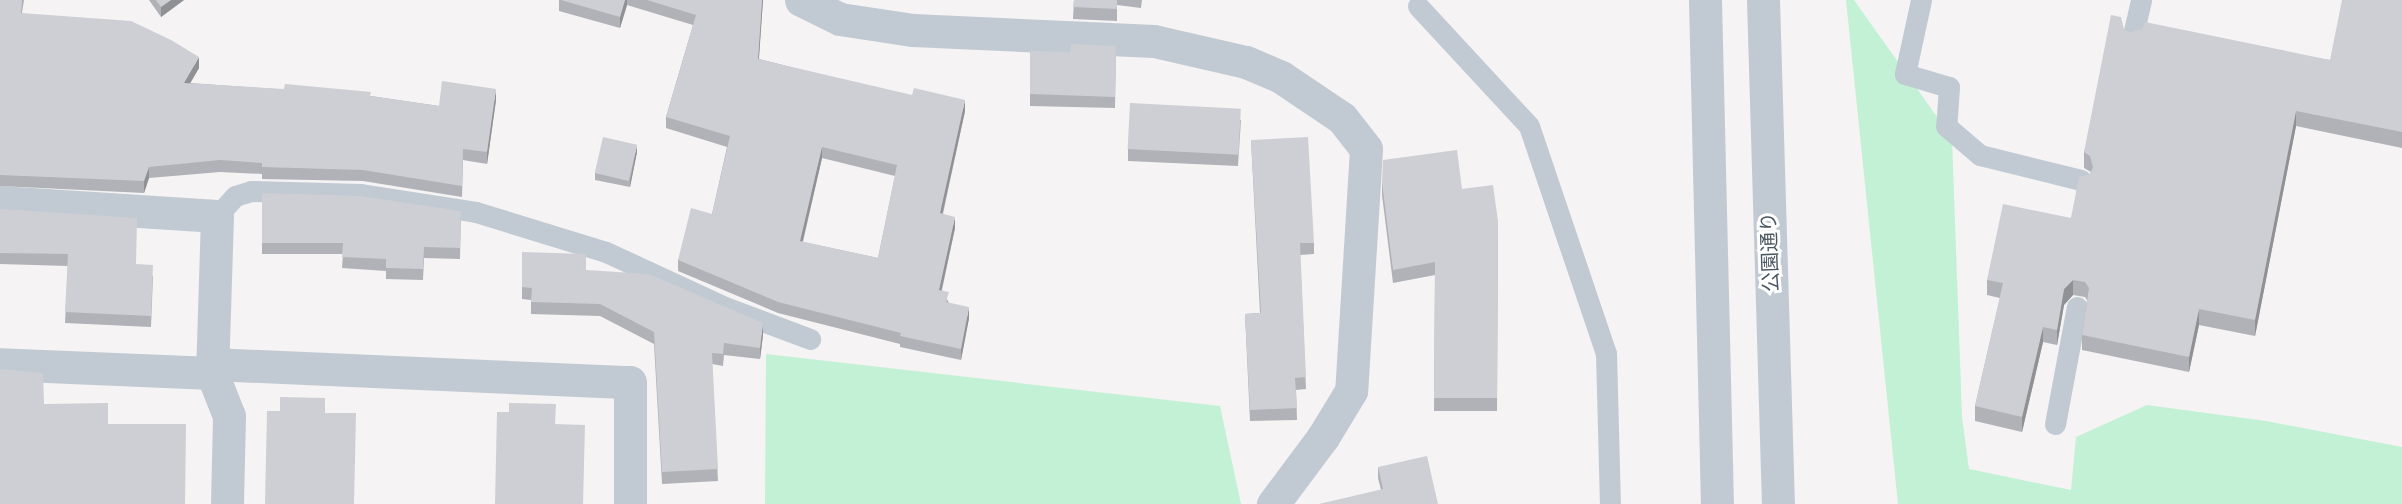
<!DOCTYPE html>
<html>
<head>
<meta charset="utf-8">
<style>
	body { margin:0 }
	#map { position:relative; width:2402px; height:504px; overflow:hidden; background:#f5f3f3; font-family:"Varela Round","Noto Sans JP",sans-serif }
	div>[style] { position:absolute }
	.green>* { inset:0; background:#c3f1d5 }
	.service>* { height:21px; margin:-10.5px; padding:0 10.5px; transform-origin:10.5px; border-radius:10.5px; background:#c1cad2 }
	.minor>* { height:33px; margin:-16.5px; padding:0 16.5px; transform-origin:16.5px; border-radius:16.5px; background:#c1cad2 }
	.tertiary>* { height:33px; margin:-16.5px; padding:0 16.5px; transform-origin:16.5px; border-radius:16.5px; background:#c1cad2 }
	.wall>* { inset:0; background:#b0b2b7 }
	.shaded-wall>* { inset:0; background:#909195 }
	.building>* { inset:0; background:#cdcfd5; transform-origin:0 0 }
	span { translate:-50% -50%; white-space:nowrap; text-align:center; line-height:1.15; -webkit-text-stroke:6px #fff; paint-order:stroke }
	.street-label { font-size:20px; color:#4a5661 }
</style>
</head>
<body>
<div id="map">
	<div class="green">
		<i style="clip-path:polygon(1846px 0,1854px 0,1952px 138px,1962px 417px,1969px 469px,2071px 490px,2076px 437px,2147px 405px,2266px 421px,2402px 447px,2402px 504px,1898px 504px)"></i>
		<i style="clip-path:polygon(766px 354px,1220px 406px,1241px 504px,765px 504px)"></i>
	</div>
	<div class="service">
		<i style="left:1921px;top:0;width:76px;rotate:102.2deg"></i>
		<i style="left:1905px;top:74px;width:46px;rotate:16.5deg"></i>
		<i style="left:1949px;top:87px;width:39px;rotate:94deg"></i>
		<i style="left:1946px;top:126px;width:45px;rotate:40.5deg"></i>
		<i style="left:1980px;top:155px;width:104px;rotate:13.9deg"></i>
		<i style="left:1418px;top:6px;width:163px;rotate:47.2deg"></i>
		<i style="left:1529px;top:126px;width:240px;rotate:71.3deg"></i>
		<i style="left:1606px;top:353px;width:151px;rotate:88.5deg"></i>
		<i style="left:2133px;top:35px;width:36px;rotate:-77deg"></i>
		<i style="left:217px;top:216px;width:27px;rotate:-48deg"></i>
		<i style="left:235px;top:196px;width:17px;rotate:-17deg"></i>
		<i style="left:251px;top:191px;width:110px;rotate:1.6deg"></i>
		<i style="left:361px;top:194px;width:116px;rotate:8.9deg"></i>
		<i style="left:476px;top:212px;width:136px;rotate:17.1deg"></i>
		<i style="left:606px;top:252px;width:131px;rotate:24.8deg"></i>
		<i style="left:725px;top:307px;width:91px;rotate:20.6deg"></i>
		<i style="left:2055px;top:424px;width:119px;rotate:-79.4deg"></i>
	</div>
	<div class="minor">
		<i style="left:801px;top:0;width:43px;rotate:26deg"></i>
		<i style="left:840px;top:19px;width:74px;rotate:8.6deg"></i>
		<i style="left:913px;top:30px;width:241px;rotate:2.6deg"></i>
		<i style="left:1154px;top:41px;width:94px;rotate:12.9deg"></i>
		<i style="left:1246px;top:62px;width:38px;rotate:23deg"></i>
		<i style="left:1281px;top:77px;width:73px;rotate:33.9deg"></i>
		<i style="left:1342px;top:118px;width:39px;rotate:52deg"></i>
		<i style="left:1366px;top:149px;width:242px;rotate:93.5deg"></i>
		<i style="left:1351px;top:391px;width:54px;rotate:121.3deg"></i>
		<i style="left:1323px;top:437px;width:84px;rotate:126.7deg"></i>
		<i style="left:0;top:202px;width:217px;rotate:3.7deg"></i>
		<i style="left:217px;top:216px;width:157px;rotate:91.8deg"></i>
		<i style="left:212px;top:373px;width:212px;rotate:-177.6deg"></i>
		<i style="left:212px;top:364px;width:418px;rotate:2.5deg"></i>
		<i style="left:630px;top:382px;width:122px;rotate:90deg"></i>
		<i style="left:212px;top:373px;width:46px;rotate:68.4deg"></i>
		<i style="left:229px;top:416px;width:88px;rotate:91.3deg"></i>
	</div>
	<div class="tertiary">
		<i style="left:1705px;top:0;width:504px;rotate:88.64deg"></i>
		<i style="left:1763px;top:0;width:504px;rotate:88.3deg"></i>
	</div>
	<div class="wall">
		<i style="clip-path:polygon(0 0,24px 0,22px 13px,199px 68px,190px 83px,371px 96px,439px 106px,496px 100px,487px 164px,463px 160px,462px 197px,363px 181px,262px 179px,262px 174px,220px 172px,149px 178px,144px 193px,0 186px)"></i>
		<i style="clip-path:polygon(149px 0,184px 0,161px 17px)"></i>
		<i style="clip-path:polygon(evenodd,559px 0,763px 0,759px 59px,965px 111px,943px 214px,955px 228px,942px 290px,949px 303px,969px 318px,961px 360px,900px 347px,900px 344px,778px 313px,678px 271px,678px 260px,712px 214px,727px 147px,666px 128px,666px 117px,693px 25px,627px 5px,620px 28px,559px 11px,559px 0,822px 158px,895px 176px,878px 258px,803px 242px,822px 158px)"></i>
		<i style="clip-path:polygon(1074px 0,1142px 0,1141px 8px,1117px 5px,1117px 21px,1073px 19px)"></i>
		<i style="clip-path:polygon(2402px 0,2402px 148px,2296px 126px,2255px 336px,2199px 325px,2189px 372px,2082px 350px,2082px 335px,2087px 300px,2085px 297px,2073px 295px,2064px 305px,2057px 345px,2043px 342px,2022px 432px,1975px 421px,1975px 406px,2000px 298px,1987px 295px,1987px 280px,2071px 218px,2091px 172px,2084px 168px,2084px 152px,2124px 29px,2131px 32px,2330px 60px)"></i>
		<i style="clip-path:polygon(1116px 46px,1115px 108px,1030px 106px,1030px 94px,1070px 52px)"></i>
		<i style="clip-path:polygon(1241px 120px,1238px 166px,1128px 161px,1128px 149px)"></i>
		<i style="clip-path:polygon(1251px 140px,1314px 243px,1314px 254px,1300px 255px,1306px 389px,1296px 390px,1297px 420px,1250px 421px,1245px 314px,1260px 313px)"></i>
		<i style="clip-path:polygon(637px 152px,630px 187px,595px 180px,595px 173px)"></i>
		<i style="clip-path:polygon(1382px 182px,1462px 189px,1498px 221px,1497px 411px,1434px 411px,1435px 275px,1393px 283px,1382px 195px)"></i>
		<i style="clip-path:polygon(262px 193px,461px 211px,460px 259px,424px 258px,423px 280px,386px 279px,386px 271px,342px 268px,343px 254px,262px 254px)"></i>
		<i style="clip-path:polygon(0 209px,136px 264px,153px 276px,151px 327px,65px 323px,68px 266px,0 264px)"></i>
		<i style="clip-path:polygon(522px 252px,586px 270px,763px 335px,760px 359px,724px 355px,723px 366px,712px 364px,718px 481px,662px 484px,654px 344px,600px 316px,531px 314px,531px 300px,522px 299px)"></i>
		<i style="clip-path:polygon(1378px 467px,1438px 504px,1381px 490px,1378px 478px)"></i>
	</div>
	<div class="shaded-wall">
		<i style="clip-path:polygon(171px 0,184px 0,161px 17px,161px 7px)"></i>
		<i style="clip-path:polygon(625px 0,627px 0,627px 5px,620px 28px,620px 17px)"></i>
		<i style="clip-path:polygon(762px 0,763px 0,758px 70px,758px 59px)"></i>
		<i style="clip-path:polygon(199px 57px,199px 68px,184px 94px,184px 83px)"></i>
		<i style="clip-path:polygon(496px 89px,496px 100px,487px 164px,487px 152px)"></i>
		<i style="clip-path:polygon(965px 100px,965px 111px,940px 224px,940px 213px)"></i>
		<i style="clip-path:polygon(2296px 111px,2296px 126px,2255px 336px,2255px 320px)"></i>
		<i style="clip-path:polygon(637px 145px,637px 152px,630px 187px,630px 181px)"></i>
		<i style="clip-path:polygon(822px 147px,822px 158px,800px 252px,800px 241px)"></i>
		<i style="clip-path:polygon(149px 167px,149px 178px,144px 193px,144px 181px)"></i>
		<i style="clip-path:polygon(955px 217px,955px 228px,939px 301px,939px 290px)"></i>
		<i style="clip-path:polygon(2073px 280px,2073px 295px,2064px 305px,2057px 345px,2057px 330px,2064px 289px)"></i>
		<i style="clip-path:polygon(969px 307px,969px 318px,961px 360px,961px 349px)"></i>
		<i style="clip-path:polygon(2199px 309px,2199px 325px,2189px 372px,2189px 357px)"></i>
		<i style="clip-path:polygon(763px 323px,763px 335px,760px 359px,760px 348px)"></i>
		<i style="clip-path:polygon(2043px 327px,2043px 342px,2022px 432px,2022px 417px)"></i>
	</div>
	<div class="building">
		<i style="clip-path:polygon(0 0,22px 0,21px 13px,131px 21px,171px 40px,199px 57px,184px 83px,284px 89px,285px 84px,371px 92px,370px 96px,439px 106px,442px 81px,496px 89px,487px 152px,463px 149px,462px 186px,363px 170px,262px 167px,262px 163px,220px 160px,149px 167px,144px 181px,0 175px)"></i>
		<i style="clip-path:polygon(156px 0,171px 0,161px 7px)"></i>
		<i style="clip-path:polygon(561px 0,625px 0,620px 17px)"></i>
		<i style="clip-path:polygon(evenodd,647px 0,762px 0,758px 59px,912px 95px,914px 88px,965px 100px,940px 213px,955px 217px,939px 290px,949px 292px,946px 302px,969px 307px,961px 349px,900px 336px,901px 333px,778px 302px,678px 260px,691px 208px,712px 214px,730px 136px,666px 117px,696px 15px,647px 0,822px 147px,897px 165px,878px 258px,800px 241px,822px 147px)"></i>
		<i style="clip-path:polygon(1074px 0,1117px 0,1117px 9px,1073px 7px)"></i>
		<i style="clip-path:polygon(2342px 0,2402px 0,2402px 132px,2296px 111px,2255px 320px,2199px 309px,2189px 357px,2082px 335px,2089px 288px,2085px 282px,2073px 280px,2064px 289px,2057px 330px,2043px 327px,2022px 417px,1975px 406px,2003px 283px,1987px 280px,2003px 204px,2071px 218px,2079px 177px,2090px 174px,2093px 167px,2090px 156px,2084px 152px,2111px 15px,2121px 17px,2124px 29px,2131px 32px,2142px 29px,2145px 22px,2330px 60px)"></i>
		<i style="clip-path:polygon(1071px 44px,1116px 46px,1115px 97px,1030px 94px,1030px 51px,1070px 52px)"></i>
		<i style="left:1130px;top:103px;width:111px;height:46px;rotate:3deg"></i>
		<i style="left:603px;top:137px;width:35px;height:37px;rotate:13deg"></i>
		<i style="clip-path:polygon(1308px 137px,1314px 243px,1300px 243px,1306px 377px,1295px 378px,1297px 408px,1250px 410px,1245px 314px,1261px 313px,1251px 140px)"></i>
		<i style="clip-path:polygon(1457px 150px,1462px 189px,1493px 185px,1498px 221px,1497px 398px,1434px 398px,1435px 262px,1393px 270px,1382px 182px,1383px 160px)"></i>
		<i style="clip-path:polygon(262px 193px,360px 196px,461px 211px,460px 248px,424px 247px,423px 269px,386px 268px,386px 259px,342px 257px,343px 243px,262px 243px)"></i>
		<i style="clip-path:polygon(0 209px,137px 218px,136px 264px,153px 265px,151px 316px,65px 312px,68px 254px,0 253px)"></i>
		<i style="clip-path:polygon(522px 252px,586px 254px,586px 270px,649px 274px,763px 323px,760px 348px,724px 343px,723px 354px,712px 353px,718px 469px,662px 472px,654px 332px,600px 304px,531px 302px,532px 288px,522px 287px)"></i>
		<i style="clip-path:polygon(0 369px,43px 373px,44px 404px,108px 403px,108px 424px,186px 424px,185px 504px,0 504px)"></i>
		<i style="clip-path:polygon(280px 397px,325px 398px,325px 413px,356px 413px,354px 504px,265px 504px,267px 411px,280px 411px)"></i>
		<i style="clip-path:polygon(509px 403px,556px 404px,555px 424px,585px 425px,583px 504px,495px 504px,497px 412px,509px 412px)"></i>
		<i style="clip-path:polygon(1427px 456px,1438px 504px,1319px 504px,1383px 489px,1378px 467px)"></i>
	</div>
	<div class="street-label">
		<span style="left:1771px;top:252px;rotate:-92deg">公園通り</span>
	</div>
</div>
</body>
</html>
